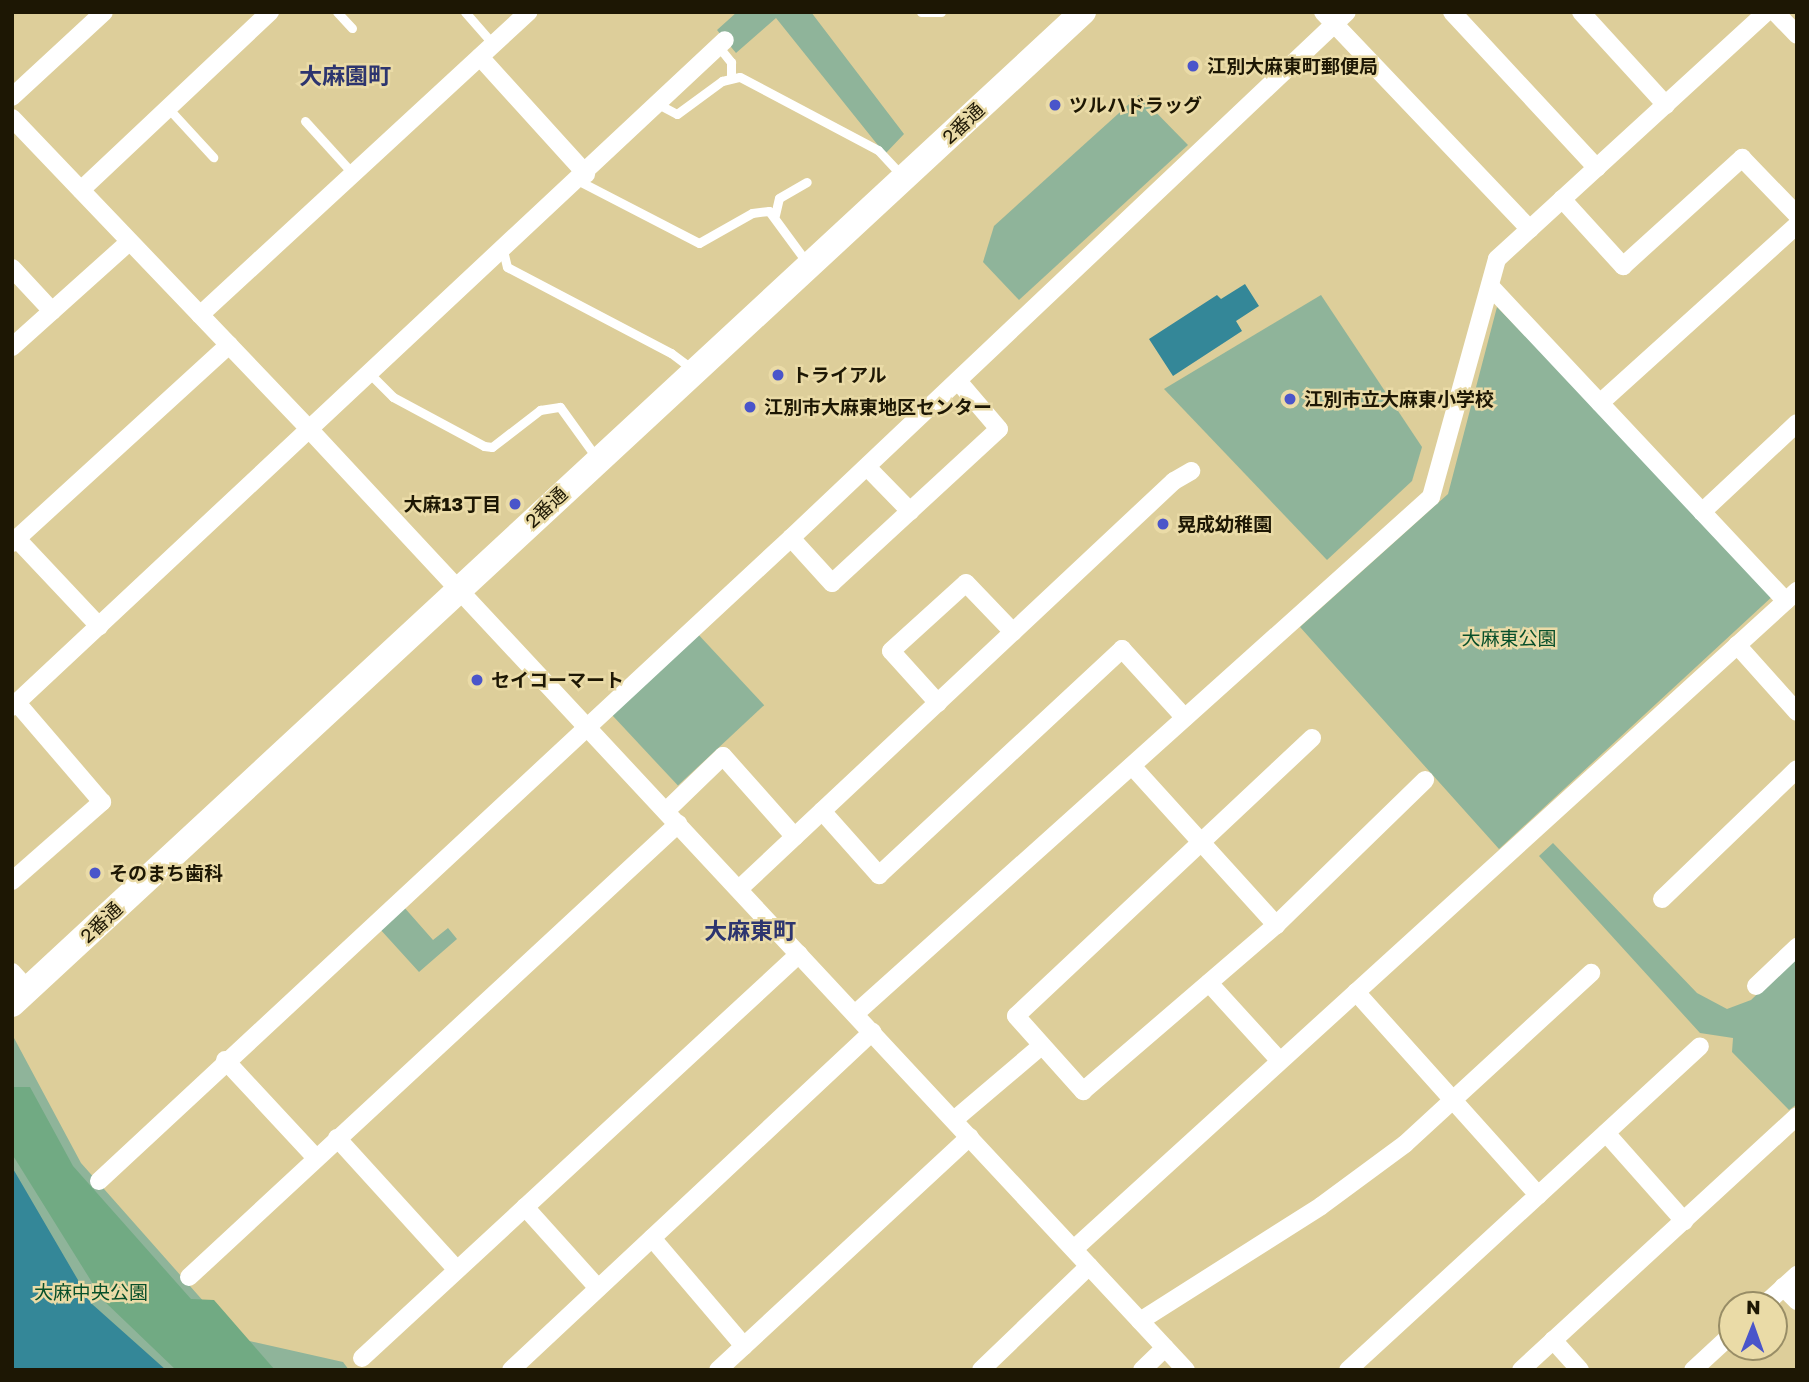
<!DOCTYPE html>
<html>
<head>
<meta charset="utf-8">
<style>
	body { margin:0 }
	#map { position:relative; width:1809px; height:1382px; overflow:hidden; background:#ddce9a; font-family:"Golos Text","Noto Sans JP",sans-serif }
	div>[style] { position:absolute }
	.green>* { inset:0; background:#8fb49a; transform-origin:0 0 }
	.forest>* { inset:0; background:#71aa83 }
	.water>* { inset:0; background:#348798 }
	.service>* { height:9px; margin:-4.5px; padding:0 4.5px; transform-origin:4.5px; border-radius:4.5px; background:#fff }
	.minor>* { height:18px; margin:-9px; padding:0 9px; transform-origin:9px; border-radius:9px; background:#fff }
	.secondary>* { height:26px; margin:-13px; padding:0 13px; transform-origin:13px; border-radius:13px; background:#fff }
	.dots>* { width:19px; height:19px; translate:-50% -50%; box-sizing:border-box; border:4px solid #eadba7; border-radius:50% }
	span { translate:-50% -50%; white-space:nowrap; text-align:center; line-height:1.15; -webkit-text-stroke:5px #eadba7; paint-order:stroke }
	.poi-label { font-size:19px; color:#1d1704; font-weight:700 }
	.left { translate:0 -50%; text-align:left }
	.right { translate:-100% -50%; text-align:right }
	.street-label { font-size:19px; color:#1d1704 }
	.park-label { font-size:19px; color:#074f2a }
	.quarter-label { font-size:23px; color:#2d356f; font-weight:700 }
	.frame { position:absolute; inset:0; border:14px solid #1d1704; pointer-events:none }
	.north { position:absolute; left:1718px; top:1291px; width:70px; height:70px; box-sizing:border-box; background:#eadba7; border:2px solid #988d66; border-radius:50%; rotate:1deg; font-size:19px; font-weight:700; line-height:28px; text-align:center; color:#1d1704 }
	.north::after { content:''; display:block; margin:auto; width:24px; height:32px; background:#4a55ca; clip-path:polygon(50% 0,100% 100%,50% 72%,0 100%) }
</style>
</head>
<body>
<div id="map">
	<div class="green">
		<i style="clip-path:polygon(737px 12px,811px 12px,904px 134px,885px 154px,776px 18px,736px 53px,717px 30px)"></i>
		<i style="clip-path:polygon(1139px 95px,1188px 145px,1019px 300px,983px 262px,994px 226px)"></i>
		<i style="clip-path:polygon(1321px 295px,1422px 447px,1412px 481px,1327px 560px,1164px 389px)"></i>
		<i style="clip-path:polygon(1497px 307px,1775px 594px,1499px 849px,1300px 627px,1448px 494px)"></i>
		<i style="left:696px;top:632px;width:100px;height:118px;rotate:47deg"></i>
		<i style="clip-path:polygon(1553px 843px,1697px 993px,1727px 1009px,1751px 1000px,1797px 956px,1797px 1104px,1789px 1110px,1732px 1052px,1733px 1038px,1700px 1033px,1539px 856px)"></i>
		<i style="clip-path:polygon(403px 906px,433px 940px,448px 928px,457px 939px,419px 972px,379px 928px)"></i>
		<i style="clip-path:polygon(14px 1038px,81px 1163px,236px 1338px,343px 1362px,349px 1370px,12px 1370px)"></i>
	</div>
	<div class="forest">
		<i style="clip-path:polygon(12px 1087px,30px 1087px,73px 1166px,191px 1299px,214px 1300px,275px 1370px,176px 1370px,103px 1300px,12px 1154px)"></i>
	</div>
	<div class="water">
		<i style="clip-path:polygon(1245px 284px,1259px 306px,1236px 321px,1242px 331px,1173px 376px,1149px 339px,1217px 295px,1221px 299px)"></i>
		<i style="clip-path:polygon(12px 1167px,92px 1304px,166px 1370px,12px 1370px)"></i>
	</div>
	<div class="service">
		<i style="left:337px;top:12px;width:22px;rotate:47deg"></i>
		<i style="left:465px;top:12px;width:43px;rotate:48.8deg"></i>
		<i style="left:921px;top:12px;width:20px"></i>
		<i style="left:718px;top:46px;width:21px;rotate:51deg"></i>
		<i style="left:731px;top:62px;width:14px;rotate:90deg"></i>
		<i style="left:658px;top:104px;width:21px;rotate:28deg"></i>
		<i style="left:677px;top:114px;width:56px;rotate:-36.3deg"></i>
		<i style="left:722px;top:81px;width:18px;rotate:-13deg"></i>
		<i style="left:740px;top:77px;width:156px;rotate:27.9deg"></i>
		<i style="left:878px;top:150px;width:35px;rotate:47deg"></i>
		<i style="left:168px;top:108px;width:67px;rotate:47.4deg"></i>
		<i style="left:305px;top:121px;width:72px;rotate:47.8deg"></i>
		<i style="left:579px;top:181px;width:135px;rotate:27.3deg"></i>
		<i style="left:699px;top:243px;width:61px;rotate:-29.5deg"></i>
		<i style="left:752px;top:213px;width:17px;rotate:-7deg"></i>
		<i style="left:769px;top:211px;width:66px;rotate:53.7deg"></i>
		<i style="left:775px;top:215px;width:17px;rotate:-77deg"></i>
		<i style="left:779px;top:198px;width:32px;rotate:-30deg"></i>
		<i style="left:503px;top:250px;width:17px;rotate:77deg"></i>
		<i style="left:507px;top:267px;width:185px;rotate:27.7deg"></i>
		<i style="left:671px;top:353px;width:26px;rotate:37deg"></i>
		<i style="left:369px;top:373px;width:34px;rotate:45deg"></i>
		<i style="left:393px;top:397px;width:103px;rotate:28.3deg"></i>
		<i style="left:484px;top:446px;width:8px;rotate:7deg"></i>
		<i style="left:492px;top:447px;width:61px;rotate:-37.6deg"></i>
		<i style="left:540px;top:410px;width:20px;rotate:-9deg"></i>
		<i style="left:560px;top:407px;width:62px;rotate:54.2deg"></i>
	</div>
	<div class="minor">
		<i style="left:1323px;top:12px;width:300px;rotate:46.4deg"></i>
		<i style="left:1452px;top:12px;width:213px;rotate:47.1deg"></i>
		<i style="left:1581px;top:12px;width:126px;rotate:47.6deg"></i>
		<i style="left:1775px;top:12px;width:32px;rotate:46deg"></i>
		<i style="left:480px;top:57px;width:158px;rotate:47.8deg"></i>
		<i style="left:12px;top:97px;width:125px;rotate:-42.7deg"></i>
		<i style="left:12px;top:118px;width:430px;rotate:46.3deg"></i>
		<i style="left:309px;top:429px;width:1286px;rotate:47.02deg"></i>
		<i style="left:81px;top:190px;width:260px;rotate:-43.3deg"></i>
		<i style="left:1562px;top:199px;width:91px;rotate:47.7deg"></i>
		<i style="left:1623px;top:266px;width:161px;rotate:-42.2deg"></i>
		<i style="left:1742px;top:158px;width:79px;rotate:46deg"></i>
		<i style="left:12px;top:268px;width:59px;rotate:47.1deg"></i>
		<i style="left:1490px;top:286px;width:432px;rotate:46.8deg"></i>
		<i style="left:200px;top:315px;width:447px;rotate:-42.7deg"></i>
		<i style="left:12px;top:347px;width:157px;rotate:-41.9deg"></i>
		<i style="left:1600px;top:403px;width:266px;rotate:-42.1deg"></i>
		<i style="left:867px;top:467px;width:62px;rotate:45.7deg"></i>
		<i style="left:1702px;top:512px;width:130px;rotate:-43.1deg"></i>
		<i style="left:791px;top:538px;width:61px;rotate:47.7deg"></i>
		<i style="left:832px;top:583px;width:227px;rotate:-42.7deg"></i>
		<i style="left:999px;top:429px;width:63px;rotate:-130.5deg"></i>
		<i style="left:17px;top:539px;width:120px;rotate:46.7deg"></i>
		<i style="left:12px;top:543px;width:294px;rotate:-42.4deg"></i>
		<i style="left:1737px;top:645px;width:90px;rotate:48.2deg"></i>
		<i style="left:938px;top:703px;width:70px;rotate:-132.1deg"></i>
		<i style="left:891px;top:651px;width:101px;rotate:-42.2deg"></i>
		<i style="left:966px;top:583px;width:68px;rotate:46.2deg"></i>
		<i style="left:12px;top:707px;width:976px;rotate:-43.09deg"></i>
		<i style="left:1312px;top:738px;width:406px;rotate:136.8deg"></i>
		<i style="left:1016px;top:1016px;width:101px;rotate:48.2deg"></i>
		<i style="left:1083px;top:1091px;width:255px;rotate:-40.7deg"></i>
		<i style="left:1276px;top:925px;width:208px;rotate:-44.2deg"></i>
		<i style="left:1132px;top:766px;width:215px;rotate:47.8deg"></i>
		<i style="left:666px;top:811px;width:79px;rotate:-44deg"></i>
		<i style="left:723px;top:756px;width:108px;rotate:48.4deg"></i>
		<i style="left:822px;top:811px;width:86px;rotate:48.3deg"></i>
		<i style="left:879px;top:875px;width:332px;rotate:-42.9deg"></i>
		<i style="left:1122px;top:649px;width:93px;rotate:47.6deg"></i>
		<i style="left:12px;top:881px;width:120px;rotate:-41.3deg"></i>
		<i style="left:102px;top:802px;width:130px;rotate:-130.6deg"></i>
		<i style="left:739px;top:889px;width:596px;rotate:-43.17deg"></i>
		<i style="left:1174px;top:481px;width:20px;rotate:-30deg"></i>
		<i style="left:1662px;top:899px;width:187px;rotate:-43.9deg"></i>
		<i style="left:12px;top:972px;width:24px;rotate:48deg"></i>
		<i style="left:1209px;top:983px;width:105px;rotate:47.7deg"></i>
		<i style="left:1756px;top:986px;width:57px;rotate:-43.6deg"></i>
		<i style="left:1356px;top:992px;width:273px;rotate:48.1deg"></i>
		<i style="left:855px;top:1014px;width:774px;rotate:-41.91deg"></i>
		<i style="left:1431px;top:497px;width:247px;rotate:-74.5deg"></i>
		<i style="left:1497px;top:259px;width:366px;rotate:-42.5deg"></i>
		<i style="left:225px;top:1060px;width:134px;rotate:47.1deg"></i>
		<i style="left:954px;top:1120px;width:113px;rotate:-40.3deg"></i>
		<i style="left:1606px;top:1133px;width:118px;rotate:48.4deg"></i>
		<i style="left:337px;top:1138px;width:178px;rotate:47.7deg"></i>
		<i style="left:99px;top:1181px;width:945px;rotate:-42.9deg"></i>
		<i style="left:791px;top:538px;width:765px;rotate:-43.41deg"></i>
		<i style="left:525px;top:1207px;width:109px;rotate:48deg"></i>
		<i style="left:652px;top:1238px;width:142px;rotate:49.6deg"></i>
		<i style="left:1074px;top:1249px;width:978px;rotate:-42.31deg"></i>
		<i style="left:189px;top:1277px;width:667px;rotate:-42.81deg"></i>
		<i style="left:1783px;top:1287px;width:20px;rotate:45deg"></i>
		<i style="left:1764px;top:1305px;width:45px;rotate:-42.3deg"></i>
		<i style="left:1140px;top:1321px;width:214px;rotate:-32.4deg"></i>
		<i style="left:1321px;top:1206px;width:104px;rotate:-36.4deg"></i>
		<i style="left:1405px;top:1144px;width:253px;rotate:-42.6deg"></i>
		<i style="left:1553px;top:1340px;width:40px;rotate:48deg"></i>
		<i style="left:362px;top:1358px;width:595px;rotate:-42.75deg"></i>
		<i style="left:511px;top:1370px;width:495px;rotate:-43.1deg"></i>
		<i style="left:718px;top:1370px;width:343px;rotate:-42.8deg"></i>
		<i style="left:981px;top:1370px;width:150px;rotate:-43.9deg"></i>
		<i style="left:1142px;top:1370px;width:32px;rotate:-44deg"></i>
		<i style="left:1348px;top:1370px;width:478px;rotate:-42.6deg"></i>
		<i style="left:1521px;top:1370px;width:375px;rotate:-42.6deg"></i>
		<i style="left:1693px;top:1370px;width:53px;rotate:-42.7deg"></i>
	</div>
	<div class="secondary">
		<i style="left:12px;top:1004px;width:1460px;rotate:-42.81deg"></i>
	</div>
	<div class="dots">
		<i style="left:1193px;top:66px;background:#4a55ca"></i>
		<i style="left:1055px;top:105px;background:#4a55ca"></i>
		<i style="left:778px;top:375px;background:#4a55ca"></i>
		<i style="left:1290px;top:399px;background:#4a55ca"></i>
		<i style="left:750px;top:407px;background:#4a55ca"></i>
		<i style="left:515px;top:504px;background:#4a55ca"></i>
		<i style="left:1163px;top:524px;background:#4a55ca"></i>
		<i style="left:477px;top:680px;background:#4a55ca"></i>
		<i style="left:95px;top:873px;background:#4a55ca"></i>
	</div>
	<div class="poi-label">
		<span class="left" style="left:1207px;top:66px">江別大麻東町郵便局</span>
		<span class="left" style="left:1069px;top:105px">ツルハドラッグ</span>
		<span class="left" style="left:792px;top:375px">トライアル</span>
		<span class="left" style="left:1304px;top:399px">江別市立大麻東小学校</span>
		<span class="left" style="left:764px;top:407px">江別市大麻東地区センター</span>
		<span class="right" style="left:501px;top:504px">大麻13丁目</span>
		<span class="left" style="left:1177px;top:524px">晃成幼稚園</span>
		<span class="left" style="left:491px;top:680px">セイコーマート</span>
		<span class="left" style="left:109px;top:873px">そのまち歯科</span>
	</div>
	<div class="street-label">
		<span style="left:963px;top:123px;rotate:-43deg">2番通</span>
		<span style="left:546px;top:507px;rotate:-43deg">2番通</span>
		<span style="left:101px;top:922px;rotate:-43deg">2番通</span>
	</div>
	<div class="park-label">
		<span style="left:1509px;top:638px">大麻東公園</span>
		<span style="left:91px;top:1292px">大麻中央公園</span>
	</div>
	<div class="quarter-label">
		<span style="left:345px;top:75px">大麻園町</span>
		<span style="left:750px;top:930px">大麻東町</span>
	</div>
	<div class="frame"></div>
	<div class="north">N</div>
</div>
</body>
</html>
